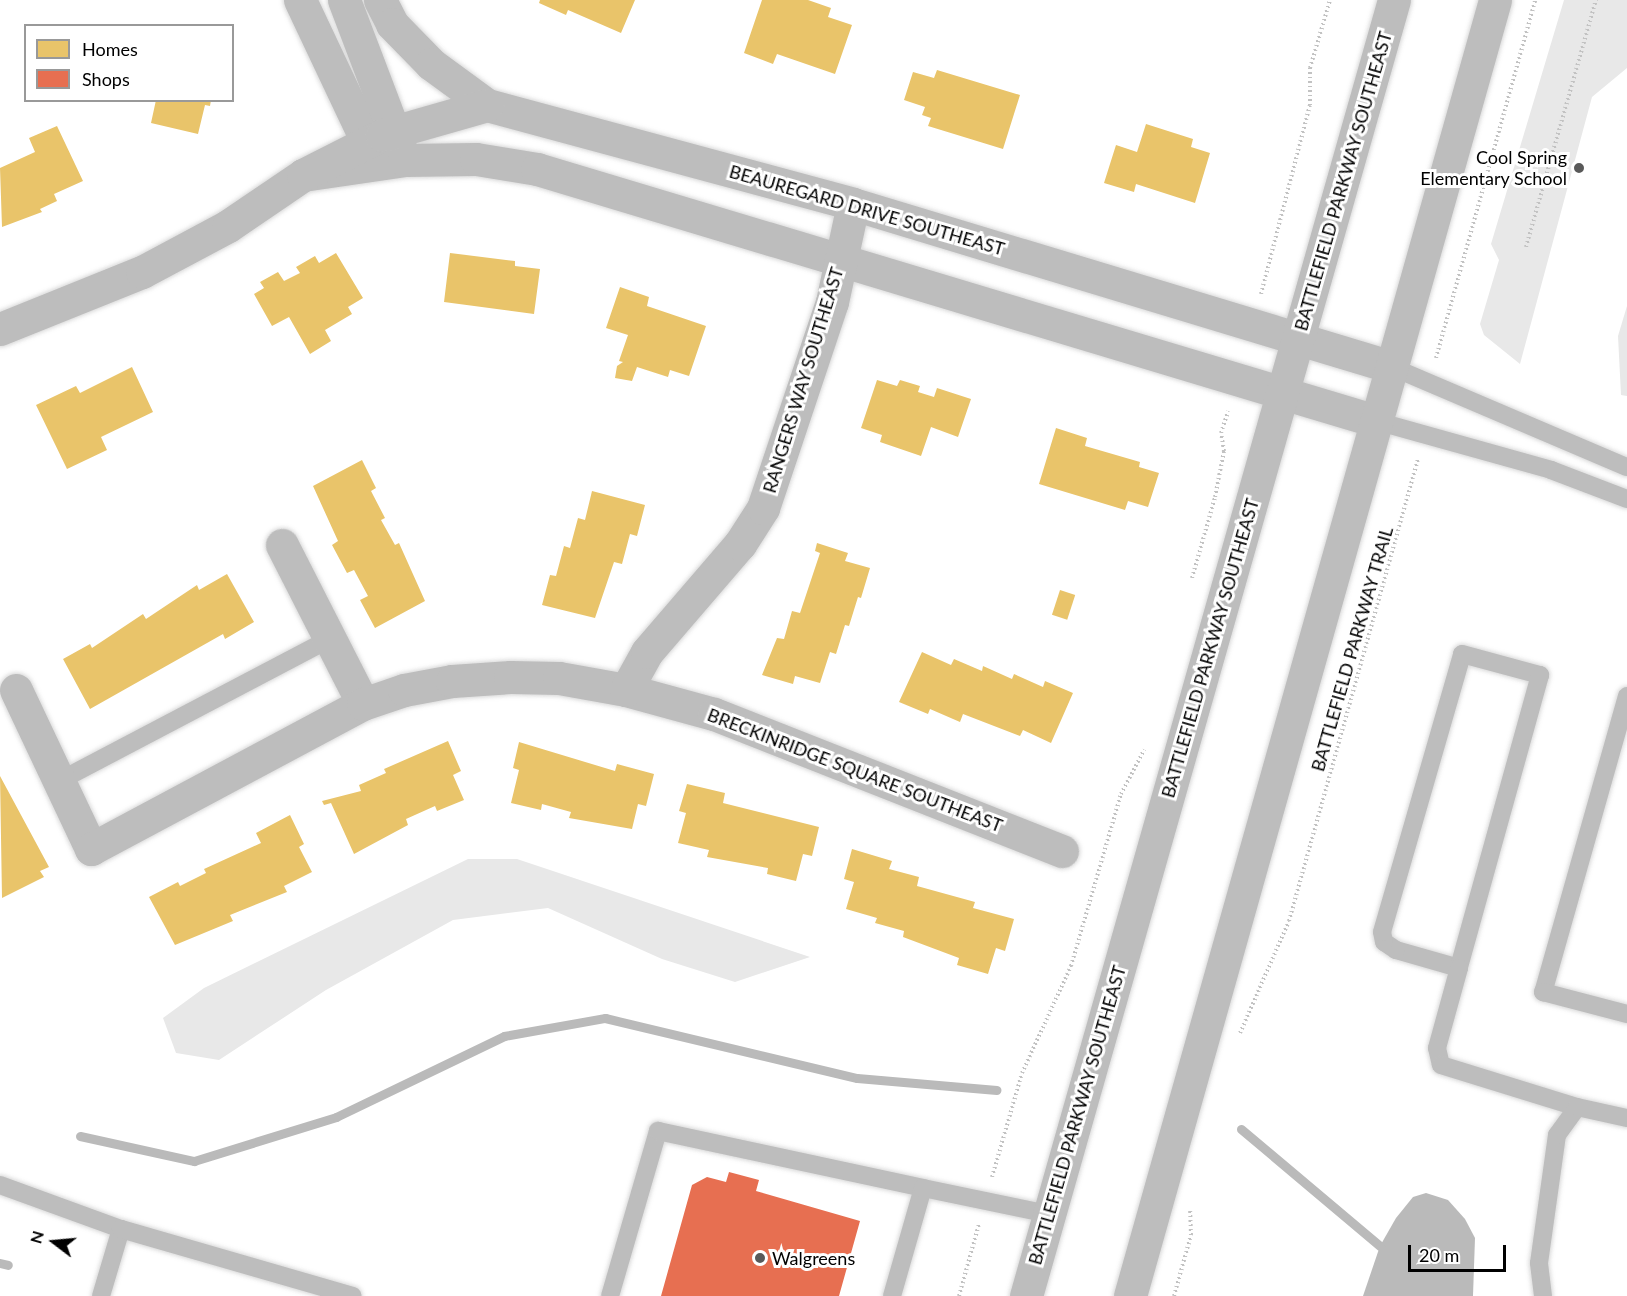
<!DOCTYPE html>
<html>
<head>
<meta charset="utf-8">
<style>
	body { margin:0 }
	#map { position:relative; width:1627px; height:1296px; overflow:hidden; background:#fff; font-family:Lato,sans-serif }
	div>[style] { position:absolute }
	.green>* { inset:0; background:#e8e8e8 }
	.water>* { inset:0; background:#bababa }
	.homes>* { inset:0; background:#e9c46a; transform-origin:0 0 }
	.shops>* { inset:0; background:#e76f51 }
	.stream>* { height:9px; margin:-4.5px; padding:0 4.5px; transform-origin:4.5px; border-radius:4.5px; background:#bababa }
	.path>* { height:4px; margin-top:-2px; transform-origin:0; background:repeating-linear-gradient(90deg,#c2c2c2 0 1.5px,transparent 0 4.5px) }
	.roads { filter:drop-shadow(0 0 2px #dbdbdb) drop-shadow(0 0 2px #dbdbdb) }
	.lane>* { height:18px; margin:-9px; padding:0 9px; transform-origin:9px; border-radius:9px; background:#bdbdbd }
	.street>* { height:33px; margin:-16.5px; padding:0 16.5px; transform-origin:16.5px; border-radius:16.5px; background:#bdbdbd }
	.primary>* { height:33px; margin:-16.5px; padding:0 16.5px; transform-origin:16.5px; border-radius:16.5px; background:#bdbdbd }
	.dots>* { width:16px; height:16px; translate:-50% -50%; box-sizing:border-box; border:3px solid #fff; border-radius:50% }
	span { translate:-50% -50%; white-space:nowrap; text-align:center; line-height:1.15; -webkit-text-stroke:6px #fff; paint-order:stroke }
	.poi-label { font-size:18px; color:#000 }
	.right { translate:-100% -50%; text-align:right }
	.left { translate:0 -50%; text-align:left }
	.street-label { font-size:18px; color:#000 }
	.legend { position:absolute; left:24px; top:24px; width:210px; height:78px; box-sizing:border-box; background:#fff; border:2px solid #999; margin:0; padding:8px 10px; list-style:none; font-size:18px; color:#000 }
	.legend li { display:flex; align-items:center; gap:12px; height:30px }
	.legend b { width:30px; border:2px solid #999 }
	.north { position:absolute; left:24px; top:1212px; width:60px; height:60px; -webkit-text-stroke:4px #fff; paint-order:stroke; rotate:286deg; font-size:16px; font-weight:700; line-height:24px; text-align:center; color:#000 }
	.north::after { content:''; display:block; margin:auto; width:21px; height:27px; background:#000; clip-path:polygon(50% 0,100% 100%,50% 72%,0 100%) }
	.scale { position:absolute; left:1408px; top:1245px; width:98px; height:27px; box-sizing:border-box; border:3px solid #000; border-top:0; padding-left:8px; font-size:18px; line-height:21px; white-space:nowrap; color:#000; -webkit-text-stroke:4px #fff; paint-order:stroke }
</style>
</head>
<body>
<div id="map">
	<div class="green">
		<i style="clip-path:polygon(1564px 0,1627px 0,1627px 68px,1592px 97px,1520px 364px,1484px 335px,1480px 324px,1499px 260px,1491px 244px)"></i>
		<i style="clip-path:polygon(1627px 306px,1627px 396px,1621px 395px,1618px 336px)"></i>
		<i style="clip-path:polygon(468px 859px,517px 859px,810px 957px,735px 982px,662px 959px,548px 908px,453px 920px,326px 990px,219px 1060px,176px 1053px,163px 1018px,204px 988px)"></i>
	</div>
	<div class="water">
		<i style="clip-path:polygon(1426px 1193px,1448px 1200px,1465px 1219px,1475px 1238px,1473px 1296px,1363px 1296px,1380px 1246px,1396px 1218px,1413px 1197px)"></i>
	</div>
	<div class="homes">
		<i style="clip-path:polygon(540px 0,635px 0,621px 33px,568px 10px,566px 15px,539px 3px)"></i>
		<i style="clip-path:polygon(762px 0,808px 0,831px 8px,828px 17px,852px 25px,835px 74px,777px 54px,773px 64px,744px 53px)"></i>
		<i style="clip-path:polygon(937px 70px,1020px 95px,1003px 149px,928px 126px,931px 118px,922px 115px,925px 107px,904px 100px,913px 72px,934px 78px)"></i>
		<i style="clip-path:polygon(156px 100px,211px 100px,210px 106px,205px 105px,198px 134px,151px 123px)"></i>
		<i style="clip-path:polygon(1146px 124px,1193px 139px,1191px 147px,1210px 153px,1195px 203px,1136px 184px,1134px 192px,1104px 183px,1116px 145px,1137px 152px)"></i>
		<i style="clip-path:polygon(57px 126px,83px 181px,54px 194px,57px 201px,40px 209px,42px 212px,2px 227px,0 168px,35px 152px,29px 138px)"></i>
		<i style="clip-path:polygon(336px 253px,363px 298px,348px 307px,352px 314px,325px 330px,331px 341px,310px 354px,289px 317px,272px 326px,254px 294px,264px 288px,260px 282px,278px 272px,284px 281px,300px 273px,296px 267px,315px 256px,319px 263px)"></i>
		<i style="clip-path:polygon(450px 253px,515px 261px,515px 266px,540px 269px,534px 314px,444px 302px)"></i>
		<i style="clip-path:polygon(620px 287px,649px 297px,647px 306px,706px 326px,689px 376px,670px 370px,668px 377px,637px 367px,632px 381px,615px 378px,617px 366px,623px 362px,619px 361px,628px 335px,606px 328px)"></i>
		<i style="clip-path:polygon(132px 367px,153px 412px,101px 437px,107px 450px,67px 469px,36px 405px,76px 386px,80px 393px)"></i>
		<i style="clip-path:polygon(877px 380px,897px 386px,900px 380px,920px 386px,918px 392px,934px 397px,937px 388px,971px 399px,958px 437px,931px 427px,921px 456px,880px 442px,882px 435px,861px 428px)"></i>
		<i style="clip-path:polygon(1056px 428px,1087px 438px,1085px 446px,1140px 462px,1139px 467px,1159px 473px,1148px 507px,1128px 501px,1125px 510px,1039px 484px)"></i>
		<i style="clip-path:polygon(362px 460px,376px 488px,371px 491px,385px 518px,381px 520px,395px 545px,399px 543px,425px 601px,375px 628px,360px 600px,368px 596px,354px 570px,347px 573px,332px 545px,338px 541px,313px 486px)"></i>
		<i style="clip-path:polygon(592px 491px,645px 505px,637px 536px,630px 534px,622px 564px,614px 562px,595px 618px,542px 605px,550px 575px,556px 576px,564px 546px,570px 548px,578px 518px,585px 520px)"></i>
		<i style="clip-path:polygon(817px 543px,848px 553px,845px 561px,870px 568px,861px 598px,858px 597px,849px 626px,845px 625px,836px 654px,830px 652px,820px 683px,795px 676px,793px 684px,762px 675px,777px 638px,784px 639px,792px 611px,800px 613px,820px 553px,815px 551px)"></i>
		<i style="clip-path:polygon(227px 574px,254px 622px,225px 639px,223px 634px,90px 709px,63px 659px,90px 644px,92px 648px,143px 614px,146px 619px,197px 585px,199px 590px)"></i>
		<i style="left:1060px;top:590px;width:16px;height:26px;rotate:18deg"></i>
		<i style="clip-path:polygon(922px 652px,951px 665px,954px 659px,982px 671px,983px 666px,1012px 679px,1014px 674px,1043px 687px,1045px 681px,1073px 693px,1051px 743px,1023px 730px,1020px 736px,963px 714px,960px 722px,930px 709px,928px 714px,899px 702px)"></i>
		<i style="clip-path:polygon(448px 741px,461px 771px,453px 775px,464px 800px,437px 811px,435px 806px,406px 819px,408px 825px,354px 854px,331px 803px,324px 805px,322px 801px,361px 791px,359px 785px,386px 773px,384px 769px)"></i>
		<i style="clip-path:polygon(519px 742px,615px 771px,617px 764px,654px 774px,646px 806px,638px 804px,632px 829px,569px 818px,571px 812px,542px 804px,541px 810px,511px 803px,519px 770px,513px 768px)"></i>
		<i style="clip-path:polygon(0 776px,49px 867px,40px 871px,44px 877px,2px 898px)"></i>
		<i style="clip-path:polygon(687px 784px,725px 793px,723px 803px,819px 827px,812px 856px,803px 854px,796px 881px,767px 874px,768px 868px,707px 857px,709px 850px,678px 843px,686px 813px,679px 811px)"></i>
		<i style="clip-path:polygon(290px 815px,304px 844px,299px 847px,312px 872px,284px 886px,287px 892px,230px 915px,233px 921px,175px 945px,149px 897px,178px 882px,180px 886px,206px 873px,204px 869px,261px 843px,256px 833px)"></i>
		<i style="clip-path:polygon(852px 849px,892px 861px,889px 869px,919px 877px,917px 886px,975px 902px,973px 908px,1014px 919px,1005px 951px,996px 948px,988px 974px,957px 965px,959px 958px,903px 937px,904px 931px,875px 923px,877px 918px,846px 909px,854px 882px,844px 879px)"></i>
	</div>
	<div class="shops">
		<i style="clip-path:polygon(729px 1172px,759px 1180px,756px 1191px,860px 1221px,839px 1296px,661px 1296px,692px 1185px,707px 1177px,726px 1182px)"></i>
	</div>
	<div class="stream">
		<i style="left:1241px;top:1129px;width:182px;rotate:40.1deg"></i>
		<i style="left:80px;top:1136px;width:117px;rotate:12.4deg"></i>
		<i style="left:194px;top:1161px;width:149px;rotate:-17.2deg"></i>
		<i style="left:336px;top:1117px;width:187px;rotate:-25.7deg"></i>
		<i style="left:504px;top:1036px;width:103px;rotate:-10.1deg"></i>
		<i style="left:605px;top:1018px;width:259px;rotate:13.4deg"></i>
		<i style="left:857px;top:1078px;width:140px;rotate:4.9deg"></i>
		<i style="left:0;top:1263px;width:8px;rotate:14deg"></i>
	</div>
	<div class="path">
		<i style="left:1526px;top:247px;width:257px;rotate:-74.2deg"></i>
		<i style="left:1261px;top:294px;width:195px;rotate:-75.5deg"></i>
		<i style="left:1310px;top:105px;width:37px;rotate:-90deg"></i>
		<i style="left:1310px;top:68px;width:71px;rotate:-73.6deg"></i>
		<i style="left:1436px;top:358px;width:371px;rotate:-74.5deg"></i>
		<i style="left:1192px;top:578px;width:84px;rotate:-74.1deg"></i>
		<i style="left:1215px;top:497px;width:47px;rotate:-78.9deg"></i>
		<i style="left:1224px;top:451px;width:18px;rotate:-99deg"></i>
		<i style="left:1221px;top:433px;width:23px;rotate:-72deg"></i>
		<i style="left:1240px;top:1033px;width:122px;rotate:-66.4deg"></i>
		<i style="left:1289px;top:921px;width:479px;rotate:-74.4deg"></i>
		<i style="left:992px;top:1177px;width:108px;rotate:-73.9deg"></i>
		<i style="left:1022px;top:1073px;width:118px;rotate:-65.4deg"></i>
		<i style="left:1071px;top:966px;width:179px;rotate:-73.8deg"></i>
		<i style="left:1121px;top:794px;width:50px;rotate:-62.4deg"></i>
		<i style="left:959px;top:1296px;width:75px;rotate:-74.5deg"></i>
		<i style="left:1174px;top:1296px;width:63px;rotate:-74.4deg"></i>
		<i style="left:1191px;top:1235px;width:25px;rotate:-92deg"></i>
	</div>
	<div class="roads">
		<div class="lane">
			<i style="left:1392px;top:367px;width:255px;rotate:23.1deg"></i>
			<i style="left:1376px;top:421px;width:182px;rotate:15.6deg"></i>
			<i style="left:1551px;top:470px;width:81px;rotate:20.9deg"></i>
			<i style="left:1627px;top:696px;width:308px;rotate:105.8deg"></i>
			<i style="left:1543px;top:992px;width:87px;rotate:14.7deg"></i>
			<i style="left:59px;top:781px;width:305px;rotate:-27.7deg"></i>
			<i style="left:1459px;top:968px;width:66px;rotate:-164.1deg"></i>
			<i style="left:1396px;top:950px;width:14px;rotate:-146deg"></i>
			<i style="left:1384px;top:942px;width:10px;rotate:-101deg"></i>
			<i style="left:1382px;top:932px;width:289px;rotate:-73.9deg"></i>
			<i style="left:1462px;top:654px;width:81px;rotate:15.1deg"></i>
			<i style="left:1540px;top:675px;width:304px;rotate:105.5deg"></i>
			<i style="left:1459px;top:968px;width:83px;rotate:105.4deg"></i>
			<i style="left:1437px;top:1048px;width:17px;rotate:77deg"></i>
			<i style="left:1441px;top:1065px;width:142px;rotate:17.2deg"></i>
			<i style="left:0;top:1185px;width:129px;rotate:20deg"></i>
			<i style="left:101px;top:1296px;width:70px;rotate:-73.4deg"></i>
			<i style="left:121px;top:1229px;width:241px;rotate:16.1deg"></i>
			<i style="left:610px;top:1296px;width:172px;rotate:-73.8deg"></i>
			<i style="left:658px;top:1131px;width:271px;rotate:12.1deg"></i>
			<i style="left:892px;top:1296px;width:112px;rotate:-74deg"></i>
			<i style="left:923px;top:1188px;width:128px;rotate:11.7deg"></i>
			<i style="left:1543px;top:1296px;width:33px;rotate:-97deg"></i>
			<i style="left:1539px;top:1263px;width:129px;rotate:-82deg"></i>
			<i style="left:1557px;top:1135px;width:34px;rotate:-54deg"></i>
			<i style="left:1577px;top:1107px;width:51px;rotate:12.4deg"></i>
		</div>
		<div class="street">
			<i style="left:300px;top:0;width:178px;rotate:64.7deg"></i>
			<i style="left:344px;top:0;width:164px;rotate:69.2deg"></i>
			<i style="left:380px;top:0;width:27px;rotate:63deg"></i>
			<i style="left:392px;top:24px;width:56px;rotate:45.7deg"></i>
			<i style="left:431px;top:64px;width:69px;rotate:36.2deg"></i>
			<i style="left:487px;top:105px;width:379px;rotate:15.1deg"></i>
			<i style="left:853px;top:204px;width:563px;rotate:16.83deg"></i>
			<i style="left:303px;top:175px;width:102px;rotate:-8.4deg"></i>
			<i style="left:404px;top:160px;width:72px;rotate:-0.8deg"></i>
			<i style="left:476px;top:159px;width:62px;rotate:9.3deg"></i>
			<i style="left:537px;top:169px;width:876px;rotate:16.72deg"></i>
			<i style="left:0;top:329px;width:153px;rotate:-21.9deg"></i>
			<i style="left:142px;top:272px;width:98px;rotate:-28.1deg"></i>
			<i style="left:228px;top:226px;width:91px;rotate:-34.2deg"></i>
			<i style="left:303px;top:175px;width:89px;rotate:-26.9deg"></i>
			<i style="left:382px;top:135px;width:109px;rotate:-15.9deg"></i>
			<i style="left:282px;top:545px;width:178px;rotate:63deg"></i>
			<i style="left:16px;top:690px;width:176px;rotate:64.7deg"></i>
			<i style="left:91px;top:849px;width:308px;rotate:-28.1deg"></i>
			<i style="left:363px;top:704px;width:43px;rotate:-18.9deg"></i>
			<i style="left:404px;top:690px;width:49px;rotate:-10.6deg"></i>
			<i style="left:452px;top:681px;width:58px;rotate:-3.9deg"></i>
			<i style="left:510px;top:677px;width:49px;rotate:1.2deg"></i>
			<i style="left:559px;top:678px;width:68px;rotate:10.2deg"></i>
			<i style="left:626px;top:690px;width:91px;rotate:15.3deg"></i>
			<i style="left:714px;top:714px;width:374px;rotate:21.5deg"></i>
			<i style="left:626px;top:690px;width:43px;rotate:-61.1deg"></i>
			<i style="left:647px;top:652px;width:143px;rotate:-49.3deg"></i>
			<i style="left:740px;top:544px;width:43px;rotate:-57.4deg"></i>
			<i style="left:763px;top:508px;width:217px;rotate:-71.5deg"></i>
			<i style="left:832px;top:302px;width:100px;rotate:-77.9deg"></i>
		</div>
		<div class="primary">
			<i style="left:1026px;top:1296px;width:1347px;rotate:-74.15deg"></i>
			<i style="left:1130px;top:1296px;width:1346px;rotate:-74.27deg"></i>
		</div>
	</div>
	<div class="dots">
		<i style="left:1579px;top:168px;background:#595959"></i>
		<i style="left:760px;top:1258px;background:#595959"></i>
	</div>
	<div class="poi-label">
		<span class="right" style="left:1567px;top:168px">Cool Spring<br>Elementary School</span>
		<span class="left" style="left:772px;top:1258px">Walgreens</span>
	</div>
	<div class="street-label">
		<span style="left:1343px;top:181px;rotate:-74deg">BATTLEFIELD PARKWAY SOUTHEAST</span>
		<span style="left:867px;top:210px;rotate:16deg">BEAUREGARD DRIVE SOUTHEAST</span>
		<span style="left:803px;top:380px;rotate:-73deg">RANGERS WAY SOUTHEAST</span>
		<span style="left:1210px;top:648px;rotate:-74deg">BATTLEFIELD PARKWAY SOUTHEAST</span>
		<span style="left:1352px;top:649px;rotate:-74deg">BATTLEFIELD PARKWAY TRAIL</span>
		<span style="left:855px;top:770px;rotate:21deg">BRECKINRIDGE SQUARE SOUTHEAST</span>
		<span style="left:1077px;top:1115px;rotate:-74deg">BATTLEFIELD PARKWAY SOUTHEAST</span>
	</div>
	<ul class="legend">
	<li><b style="height:16px;background:#e9c46a"></b>Homes</li>
	<li><b style="height:16px;background:#e76f51"></b>Shops</li>
	</ul>
	<div class="north">N</div>
	<div class="scale">20 m</div>
</div>
</body>
</html>
